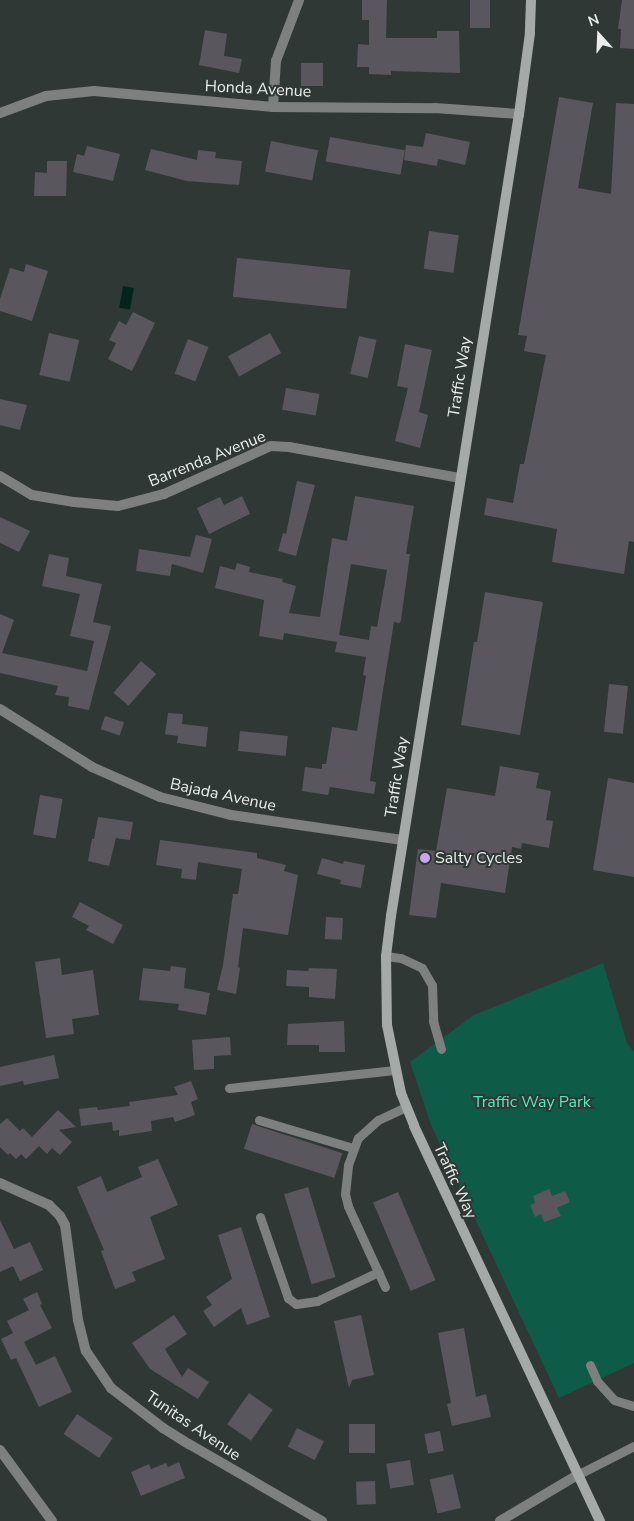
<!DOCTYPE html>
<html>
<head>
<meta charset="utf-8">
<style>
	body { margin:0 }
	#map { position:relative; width:634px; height:1521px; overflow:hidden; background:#303835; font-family:"Nunito Sans",sans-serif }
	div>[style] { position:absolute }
	.green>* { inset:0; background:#0e5b47 }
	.water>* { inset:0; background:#01251b; transform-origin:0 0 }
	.building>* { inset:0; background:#59565d; transform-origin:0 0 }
	.lane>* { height:9px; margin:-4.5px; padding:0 4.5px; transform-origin:4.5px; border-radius:4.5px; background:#7c807f }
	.street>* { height:10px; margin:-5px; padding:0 5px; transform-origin:5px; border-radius:5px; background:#7c807f }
	.secondary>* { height:10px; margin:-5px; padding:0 5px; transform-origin:5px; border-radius:5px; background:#a4aaa8 }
	.dots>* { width:14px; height:14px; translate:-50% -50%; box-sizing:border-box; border:2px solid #303835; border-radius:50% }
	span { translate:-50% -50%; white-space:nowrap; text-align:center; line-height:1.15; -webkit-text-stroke:4px #303835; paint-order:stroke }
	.street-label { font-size:16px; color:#e9eeec }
	.poi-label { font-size:16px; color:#e9eeec }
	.left { translate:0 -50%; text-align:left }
	.park-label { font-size:16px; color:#50ebbe }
	.north { position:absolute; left:574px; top:10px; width:50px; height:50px; -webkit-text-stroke:4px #303835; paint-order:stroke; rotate:340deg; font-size:14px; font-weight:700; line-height:20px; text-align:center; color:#e9eeec }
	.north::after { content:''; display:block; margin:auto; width:18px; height:22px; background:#e9eeec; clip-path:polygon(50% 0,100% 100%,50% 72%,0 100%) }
</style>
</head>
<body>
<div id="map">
	<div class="green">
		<i style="clip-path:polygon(603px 963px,627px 1043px,634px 1052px,634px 1363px,559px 1398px,431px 1125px,410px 1062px,474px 1015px)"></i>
	</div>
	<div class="water">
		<i style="left:123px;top:286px;width:11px;height:22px;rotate:10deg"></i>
	</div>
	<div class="building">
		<i style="clip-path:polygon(362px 0,387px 0,386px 38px,437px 38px,437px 31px,459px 31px,460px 73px,391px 71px,391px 75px,369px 74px,369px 67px,357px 67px,358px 44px,369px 45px,369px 20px,362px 20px)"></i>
		<i style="left:470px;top:0;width:20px;height:28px"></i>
		<i style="clip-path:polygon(622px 0,634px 0,634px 49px,620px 48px,621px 29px,618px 29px)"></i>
		<i style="clip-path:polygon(205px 30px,227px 34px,224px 56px,242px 59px,239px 73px,199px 65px)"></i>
		<i style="left:301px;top:63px;width:22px;height:23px"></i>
		<i style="clip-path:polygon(559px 97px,593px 103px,578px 188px,611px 194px,616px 103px,634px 104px,634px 542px,629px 541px,624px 574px,552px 562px,557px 529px,484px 515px,487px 498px,513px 503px,520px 464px,524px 464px,546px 355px,524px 351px,527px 336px,518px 335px)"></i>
		<i style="clip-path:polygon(426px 133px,470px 142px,465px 165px,438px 159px,437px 166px,404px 160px,406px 145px,423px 147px)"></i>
		<i style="left:330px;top:137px;width:76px;height:25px;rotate:10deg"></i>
		<i style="left:271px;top:141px;width:48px;height:31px;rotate:11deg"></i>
		<i style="clip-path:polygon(87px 146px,120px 154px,113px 181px,73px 172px,77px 154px,84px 156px)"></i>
		<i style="clip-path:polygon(151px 149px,197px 160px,198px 150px,216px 152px,215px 158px,242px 161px,239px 185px,187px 181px,145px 170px)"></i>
		<i style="clip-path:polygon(47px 161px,67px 161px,66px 196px,34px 196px,35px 172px,47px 173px)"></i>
		<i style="left:429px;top:231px;width:30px;height:38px;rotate:8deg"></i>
		<i style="left:237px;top:258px;width:114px;height:39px;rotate:6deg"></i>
		<i style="clip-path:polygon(26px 264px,48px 271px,32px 321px,0 311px,0 299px,10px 268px,24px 272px)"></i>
		<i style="clip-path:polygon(133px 312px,155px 323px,132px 371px,108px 359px,116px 343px,109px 340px,119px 321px,126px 325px)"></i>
		<i style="left:49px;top:333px;width:31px;height:43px;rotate:13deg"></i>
		<i style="left:270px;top:333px;width:23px;height:48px;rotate:61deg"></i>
		<i style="left:359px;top:336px;width:18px;height:39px;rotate:13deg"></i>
		<i style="left:188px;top:339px;width:22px;height:37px;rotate:21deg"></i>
		<i style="clip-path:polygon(405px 344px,432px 350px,419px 412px,428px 415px,420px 448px,395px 441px,408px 388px,397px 386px)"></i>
		<i style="left:286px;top:388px;width:34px;height:22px;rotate:10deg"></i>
		<i style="clip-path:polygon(0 399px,27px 405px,20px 430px,0 425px)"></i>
		<i style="clip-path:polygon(297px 481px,315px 485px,296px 556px,278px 551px,283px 533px,286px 534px)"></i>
		<i style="clip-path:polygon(242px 496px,250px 514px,209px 534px,197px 508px,220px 497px,224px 505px)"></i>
		<i style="clip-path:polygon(evenodd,355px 496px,414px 506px,406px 554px,410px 554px,401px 620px,400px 623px,394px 622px,381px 703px,370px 781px,376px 782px,374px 794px,330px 787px,328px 795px,302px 791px,305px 767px,322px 769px,322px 764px,326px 764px,332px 727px,357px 731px,366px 676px,363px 675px,366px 657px,335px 652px,337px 642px,284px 633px,283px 640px,259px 636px,264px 600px,215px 588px,220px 566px,235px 570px,237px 563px,250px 567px,249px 572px,283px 579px,282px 582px,296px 586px,289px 613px,320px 617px,332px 538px,347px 541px,355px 496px,351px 564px,387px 570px,377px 627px,371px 626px,369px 640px,339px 635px,351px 564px)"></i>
		<i style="clip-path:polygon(0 517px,30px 531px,19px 552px,0 543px)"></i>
		<i style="clip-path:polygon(196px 535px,212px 539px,203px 573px,172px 564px,170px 576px,136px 571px,139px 549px,190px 557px)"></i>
		<i style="clip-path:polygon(49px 554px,69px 558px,66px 576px,102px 584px,93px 622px,111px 626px,89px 710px,68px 706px,69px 697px,55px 695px,58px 686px,0 673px,0 614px,14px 620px,2px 653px,87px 671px,94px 641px,70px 636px,80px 594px,42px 586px)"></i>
		<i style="clip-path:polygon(485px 592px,543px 602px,520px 735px,461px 725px,474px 642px,477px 642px)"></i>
		<i style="left:141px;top:661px;width:20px;height:42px;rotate:41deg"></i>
		<i style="left:609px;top:684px;width:19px;height:48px;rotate:6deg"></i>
		<i style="clip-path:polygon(168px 713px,183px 714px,182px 724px,208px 727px,206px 747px,177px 743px,178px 736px,165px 734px)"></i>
		<i style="left:105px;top:716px;width:20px;height:14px;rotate:18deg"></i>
		<i style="left:240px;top:731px;width:48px;height:20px;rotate:6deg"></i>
		<i style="clip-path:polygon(500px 766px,539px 773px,536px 788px,551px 791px,546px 820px,553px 821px,549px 848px,522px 843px,521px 849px,512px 847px,505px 893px,441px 883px,436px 918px,409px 915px,418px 849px,436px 851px,447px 788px,495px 796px)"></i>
		<i style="clip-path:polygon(608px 778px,634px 783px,634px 877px,593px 870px)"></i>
		<i style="left:40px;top:795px;width:23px;height:40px;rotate:10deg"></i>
		<i style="clip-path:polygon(98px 817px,133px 822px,130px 840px,116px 838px,109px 866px,88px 861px,92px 839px,94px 839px)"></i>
		<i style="clip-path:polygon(160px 840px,257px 853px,257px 858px,286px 865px,284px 871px,298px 875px,288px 935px,243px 928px,238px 967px,240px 968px,236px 994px,217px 990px,223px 965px,233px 894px,238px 894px,242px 869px,198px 862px,196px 880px,181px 878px,182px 869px,156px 865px)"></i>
		<i style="clip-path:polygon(322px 858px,343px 864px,344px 861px,365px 865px,361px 888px,340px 884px,341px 880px,317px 874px)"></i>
		<i style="clip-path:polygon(80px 902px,123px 925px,113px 944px,86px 930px,89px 926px,72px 917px)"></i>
		<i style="left:326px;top:917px;width:17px;height:22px;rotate:3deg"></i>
		<i style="clip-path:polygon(60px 958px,62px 975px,93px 970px,99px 1015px,72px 1019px,74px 1034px,46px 1038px,35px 962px)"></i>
		<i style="clip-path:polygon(171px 966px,186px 968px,184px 988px,210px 993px,206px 1015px,178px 1010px,179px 1004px,139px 1000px,143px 968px,170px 971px)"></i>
		<i style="clip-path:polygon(309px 968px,337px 969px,335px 999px,309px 997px,309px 987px,286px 986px,287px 970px,308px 971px)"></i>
		<i style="clip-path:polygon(344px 1021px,345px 1052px,319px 1052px,319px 1045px,287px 1045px,288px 1024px)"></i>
		<i style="clip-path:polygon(230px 1037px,231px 1055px,214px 1056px,214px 1069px,194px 1070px,192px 1040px)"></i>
		<i style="clip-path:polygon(54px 1055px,59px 1078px,24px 1085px,23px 1081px,0 1086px,0 1067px)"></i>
		<i style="clip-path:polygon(191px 1081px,198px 1099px,191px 1102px,195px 1115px,175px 1122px,173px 1117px,151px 1121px,152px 1131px,119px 1136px,119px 1130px,113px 1131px,112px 1122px,81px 1126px,79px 1109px,97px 1107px,98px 1110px,130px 1106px,129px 1102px,178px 1095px,174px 1087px)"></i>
		<i style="clip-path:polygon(58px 1110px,76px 1127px,59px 1130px,72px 1142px,60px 1155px,52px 1148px,47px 1154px,39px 1146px,26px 1159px,21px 1154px,16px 1159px,10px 1153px,8px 1155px,0 1147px,0 1124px,7px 1118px,20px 1131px,23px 1128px,32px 1137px)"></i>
		<i style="left:252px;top:1124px;width:95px;height:26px;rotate:18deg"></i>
		<i style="clip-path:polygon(158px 1159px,178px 1205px,150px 1217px,165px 1259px,132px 1272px,136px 1281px,115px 1289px,101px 1251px,104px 1250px,77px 1187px,101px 1176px,107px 1192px,142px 1177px,138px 1167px)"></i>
		<i style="left:308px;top:1187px;width:94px;height:25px;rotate:73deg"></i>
		<i style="clip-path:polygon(549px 1189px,552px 1196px,565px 1191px,570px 1202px,557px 1208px,561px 1216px,544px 1222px,541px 1214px,535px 1217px,530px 1205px,535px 1203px,533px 1196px)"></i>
		<i style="left:398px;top:1192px;width:96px;height:27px;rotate:67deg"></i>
		<i style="clip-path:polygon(0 1220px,14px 1249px,30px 1242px,43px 1270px,20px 1281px,13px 1266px,0 1272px)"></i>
		<i style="clip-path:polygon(241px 1227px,270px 1317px,247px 1325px,241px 1308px,214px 1327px,203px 1311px,212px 1305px,206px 1297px,232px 1279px,218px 1235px)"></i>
		<i style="clip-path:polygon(37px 1292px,42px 1304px,40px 1305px,52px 1328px,24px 1342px,36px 1365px,55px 1356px,72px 1392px,39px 1407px,16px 1358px,11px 1360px,1px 1339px,13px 1333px,7px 1321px,29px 1310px,23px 1299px)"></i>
		<i style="clip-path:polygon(174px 1315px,187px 1334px,165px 1349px,182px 1377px,188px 1368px,209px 1382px,198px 1399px,150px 1369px,132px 1343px)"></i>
		<i style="clip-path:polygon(361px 1315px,374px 1375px,352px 1380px,349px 1388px,334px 1321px)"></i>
		<i style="clip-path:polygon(464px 1328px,476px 1397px,486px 1394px,491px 1417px,452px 1426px,447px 1404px,451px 1403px,438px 1333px)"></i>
		<i style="left:249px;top:1393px;width:29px;height:38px;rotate:35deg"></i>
		<i style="left:77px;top:1414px;width:43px;height:24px;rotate:34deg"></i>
		<i style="left:349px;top:1424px;width:26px;height:29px"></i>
		<i style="left:297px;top:1428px;width:30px;height:21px;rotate:26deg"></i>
		<i style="left:440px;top:1431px;width:20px;height:16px;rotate:79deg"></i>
		<i style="left:410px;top:1460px;width:25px;height:24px;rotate:81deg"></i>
		<i style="clip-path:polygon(179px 1462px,185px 1478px,141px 1496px,131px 1472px,149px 1464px,151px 1469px,166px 1463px,168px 1467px)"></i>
		<i style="left:453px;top:1474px;width:35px;height:24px;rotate:77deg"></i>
		<i style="left:375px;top:1481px;width:23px;height:19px;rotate:88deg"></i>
	</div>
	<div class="lane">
		<i style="left:386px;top:956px;width:15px;rotate:8deg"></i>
		<i style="left:401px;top:958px;width:23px;rotate:25deg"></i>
		<i style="left:422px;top:968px;width:20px;rotate:60deg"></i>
		<i style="left:432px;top:985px;width:36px;rotate:88deg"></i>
		<i style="left:433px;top:1021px;width:29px;rotate:74deg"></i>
		<i style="left:229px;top:1088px;width:167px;rotate:-6.2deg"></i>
		<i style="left:259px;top:1120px;width:98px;rotate:16.6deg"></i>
		<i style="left:260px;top:1217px;width:86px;rotate:70.9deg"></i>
		<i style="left:288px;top:1298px;width:10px;rotate:37deg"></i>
		<i style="left:296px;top:1304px;width:21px;rotate:-8deg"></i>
		<i style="left:317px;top:1301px;width:68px;rotate:-25.4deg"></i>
		<i style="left:385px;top:1287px;width:89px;rotate:-114.6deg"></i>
		<i style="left:348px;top:1206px;width:12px;rotate:-104deg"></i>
		<i style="left:345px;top:1194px;width:29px;rotate:-84deg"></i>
		<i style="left:348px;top:1165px;width:29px;rotate:-70deg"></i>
		<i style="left:358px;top:1138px;width:27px;rotate:-42deg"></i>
		<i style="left:378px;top:1120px;width:31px;rotate:-25deg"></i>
		<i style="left:590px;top:1365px;width:17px;rotate:66deg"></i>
		<i style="left:597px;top:1381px;width:25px;rotate:48deg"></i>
		<i style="left:614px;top:1400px;width:21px;rotate:17deg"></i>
		<i style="left:579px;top:1474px;width:62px;rotate:-27deg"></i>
	</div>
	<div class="street">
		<i style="left:273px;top:107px;width:46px;rotate:-86.3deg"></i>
		<i style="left:276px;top:61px;width:65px;rotate:-69.3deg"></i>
		<i style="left:0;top:113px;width:49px;rotate:-20.3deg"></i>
		<i style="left:46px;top:96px;width:48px;rotate:-5.9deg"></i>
		<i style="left:94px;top:91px;width:180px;rotate:5.1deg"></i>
		<i style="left:273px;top:107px;width:162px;rotate:0.4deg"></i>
		<i style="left:435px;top:108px;width:84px;rotate:4.1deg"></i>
		<i style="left:0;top:476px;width:37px;rotate:31deg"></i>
		<i style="left:32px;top:495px;width:43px;rotate:9.5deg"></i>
		<i style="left:74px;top:502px;width:44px;rotate:5.2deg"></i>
		<i style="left:118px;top:506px;width:48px;rotate:-14.6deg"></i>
		<i style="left:164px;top:494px;width:117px;rotate:-24.2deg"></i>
		<i style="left:271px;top:446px;width:18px;rotate:3deg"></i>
		<i style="left:289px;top:447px;width:173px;rotate:10.3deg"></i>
		<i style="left:0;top:709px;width:109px;rotate:32.2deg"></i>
		<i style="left:92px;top:767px;width:74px;rotate:23.8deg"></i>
		<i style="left:160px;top:797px;width:73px;rotate:14.2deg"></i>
		<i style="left:231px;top:815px;width:173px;rotate:8.3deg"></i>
		<i style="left:0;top:1183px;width:54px;rotate:24.2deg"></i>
		<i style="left:49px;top:1205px;width:16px;rotate:45deg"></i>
		<i style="left:60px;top:1216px;width:10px;rotate:61deg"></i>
		<i style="left:65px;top:1225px;width:96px;rotate:82.2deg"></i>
		<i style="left:78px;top:1320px;width:32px;rotate:76deg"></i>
		<i style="left:86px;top:1351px;width:45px;rotate:56deg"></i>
		<i style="left:111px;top:1388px;width:66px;rotate:37.6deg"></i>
		<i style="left:163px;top:1428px;width:31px;rotate:32deg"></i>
		<i style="left:189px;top:1444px;width:154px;rotate:30.1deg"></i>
		<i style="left:0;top:1450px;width:88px;rotate:53.8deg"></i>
		<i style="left:500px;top:1521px;width:92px;rotate:-30.7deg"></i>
	</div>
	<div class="secondary">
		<i style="left:531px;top:0;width:33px;rotate:92deg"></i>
		<i style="left:530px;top:33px;width:82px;rotate:97.7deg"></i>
		<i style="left:519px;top:114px;width:812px;rotate:99.07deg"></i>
		<i style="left:391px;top:916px;width:40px;rotate:97.1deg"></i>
		<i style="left:386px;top:956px;width:69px;rotate:89.2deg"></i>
		<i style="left:387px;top:1025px;width:69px;rotate:78.4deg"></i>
		<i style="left:401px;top:1093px;width:35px;rotate:68deg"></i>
		<i style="left:414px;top:1126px;width:437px;rotate:64.8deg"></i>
	</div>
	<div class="dots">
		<i style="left:425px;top:858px;background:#c8a5ee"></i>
	</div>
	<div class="street-label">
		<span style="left:258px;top:89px;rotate:3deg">Honda Avenue</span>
		<span style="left:460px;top:377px;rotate:-81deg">Traffic Way</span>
		<span style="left:207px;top:459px;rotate:-22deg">Barrenda Avenue</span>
		<span style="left:397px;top:777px;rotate:-81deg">Traffic Way</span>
		<span style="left:223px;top:795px;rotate:12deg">Bajada Avenue</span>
		<span style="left:455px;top:1181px;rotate:65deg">Traffic Way</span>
		<span style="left:193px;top:1426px;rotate:34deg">Tunitas Avenue</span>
	</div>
	<div class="poi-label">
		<span class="left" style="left:435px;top:858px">Salty Cycles</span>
	</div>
	<div class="park-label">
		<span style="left:532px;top:1102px">Traffic Way Park</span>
	</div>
	<div class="north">N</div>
</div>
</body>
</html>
